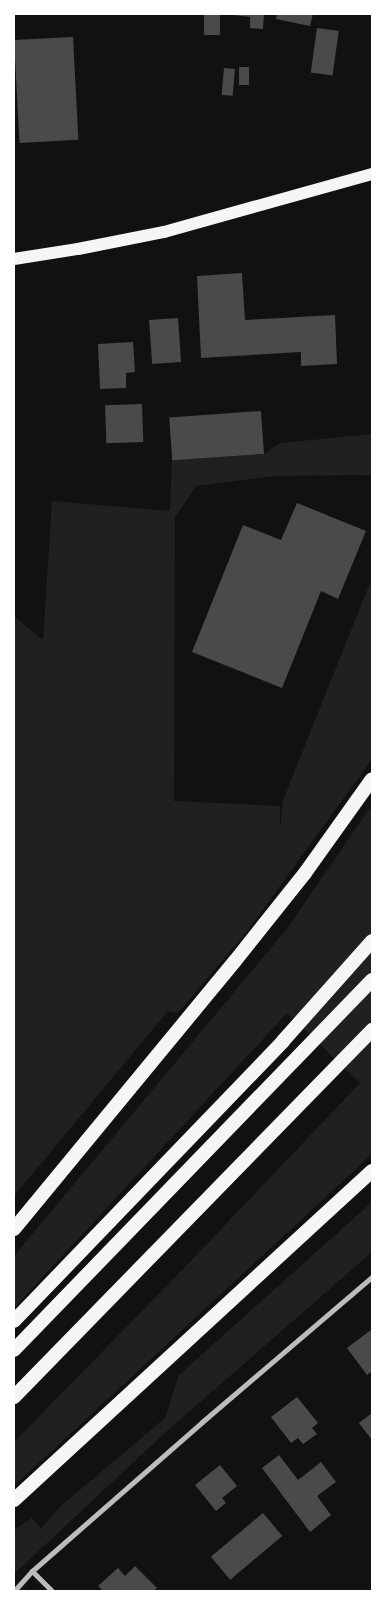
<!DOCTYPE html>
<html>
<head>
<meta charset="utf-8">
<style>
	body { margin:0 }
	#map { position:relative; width:386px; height:1605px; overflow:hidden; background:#111; font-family:"Archivo Narrow",sans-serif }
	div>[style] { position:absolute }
	.green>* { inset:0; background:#202020 }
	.building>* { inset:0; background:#4a4a4a; transform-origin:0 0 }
	.minor>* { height:5px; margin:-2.5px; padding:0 2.5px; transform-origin:2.5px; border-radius:2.5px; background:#bcbcbc }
	.primary>* { height:12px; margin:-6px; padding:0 6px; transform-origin:6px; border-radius:6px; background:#f5f5f5 }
	.trunk>* { height:14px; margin:-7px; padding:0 7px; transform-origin:7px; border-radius:7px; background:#f5f5f5 }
	span { translate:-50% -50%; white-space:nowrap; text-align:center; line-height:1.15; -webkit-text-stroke:4px #fff; paint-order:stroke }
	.frame { position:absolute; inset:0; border:15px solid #fff; pointer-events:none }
</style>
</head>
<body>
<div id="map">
	<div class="green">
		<i style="clip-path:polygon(372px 434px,372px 475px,274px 476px,196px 486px,175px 517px,174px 801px,280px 806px,280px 829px,283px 800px,372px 578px,372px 759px,248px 930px,178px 1013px,168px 1011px,14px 1196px,14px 616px,43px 640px,52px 501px,170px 511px,172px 460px,264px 454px,280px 443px)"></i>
		<i style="clip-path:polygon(372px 805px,372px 1154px,14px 1486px,14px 1442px,187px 1265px,360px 1083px,287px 1013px,14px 1308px,14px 1256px,286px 930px)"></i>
		<i style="clip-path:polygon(372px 1202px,372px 1252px,168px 1430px,14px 1574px,14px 1530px,32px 1518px,41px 1528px,62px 1505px,165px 1418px,179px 1375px)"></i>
	</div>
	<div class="building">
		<i style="left:204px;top:14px;width:16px;height:21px"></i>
		<i style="clip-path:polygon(226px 14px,264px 14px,263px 29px,250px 28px,250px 17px)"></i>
		<i style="clip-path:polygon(277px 14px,313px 14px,310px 26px,276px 19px)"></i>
		<i style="left:317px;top:28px;width:22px;height:45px;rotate:8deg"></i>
		<i style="left:73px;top:37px;width:103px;height:59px;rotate:87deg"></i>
		<i style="left:239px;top:67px;width:10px;height:18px"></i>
		<i style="left:224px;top:68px;width:11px;height:27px;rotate:5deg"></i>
		<i style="clip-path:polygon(242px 273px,245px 320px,335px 315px,337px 364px,301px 366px,301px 352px,201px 358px,197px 276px)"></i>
		<i style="left:178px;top:318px;width:44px;height:29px;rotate:86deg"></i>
		<i style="clip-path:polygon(133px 342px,135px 372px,126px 373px,126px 388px,100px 389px,98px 344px)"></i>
		<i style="left:142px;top:404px;width:38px;height:37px;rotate:88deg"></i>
		<i style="left:261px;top:411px;width:43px;height:92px;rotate:86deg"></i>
		<i style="clip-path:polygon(297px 503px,366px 531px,338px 599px,321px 591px,282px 688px,192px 652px,243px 525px,281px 540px)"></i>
		<i style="clip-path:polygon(372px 1329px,372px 1371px,367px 1375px,347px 1348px)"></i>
		<i style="clip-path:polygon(297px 1397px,318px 1423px,312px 1428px,317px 1434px,303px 1444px,298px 1438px,291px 1443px,271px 1417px)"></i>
		<i style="clip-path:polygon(372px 1413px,372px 1440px,359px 1423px)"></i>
		<i style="clip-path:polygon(279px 1455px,298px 1480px,321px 1462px,336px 1482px,317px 1496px,331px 1515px,310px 1532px,262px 1468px)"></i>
		<i style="clip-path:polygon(220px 1465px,237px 1486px,222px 1498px,226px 1503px,216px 1511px,195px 1485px)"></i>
		<i style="left:263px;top:1513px;width:30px;height:68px;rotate:50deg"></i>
		<i style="clip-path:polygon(135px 1566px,157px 1588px,153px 1591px,103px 1591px,98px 1586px,118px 1568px,125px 1576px)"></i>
	</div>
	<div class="minor">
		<i style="left:32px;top:1571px;width:28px;rotate:45deg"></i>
		<i style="left:14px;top:1591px;width:27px;rotate:-48deg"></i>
		<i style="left:32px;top:1571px;width:226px;rotate:-41.2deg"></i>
		<i style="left:202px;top:1422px;width:223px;rotate:-40.5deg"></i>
	</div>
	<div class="primary">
		<i style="left:14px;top:259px;width:65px;rotate:-8.9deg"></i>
		<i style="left:78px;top:249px;width:88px;rotate:-11.2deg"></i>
		<i style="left:164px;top:232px;width:216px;rotate:-15.6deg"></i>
	</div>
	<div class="trunk">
		<i style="left:14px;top:1229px;width:347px;rotate:-50.5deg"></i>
		<i style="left:235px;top:961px;width:112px;rotate:-51.5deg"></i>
		<i style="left:305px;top:873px;width:115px;rotate:-54.5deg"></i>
		<i style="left:14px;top:1321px;width:388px;rotate:-46.1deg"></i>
		<i style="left:283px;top:1041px;width:134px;rotate:-48.3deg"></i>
		<i style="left:14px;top:1350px;width:515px;rotate:-45.94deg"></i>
		<i style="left:14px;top:1397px;width:513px;rotate:-45.71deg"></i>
		<i style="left:14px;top:1500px;width:486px;rotate:-42.6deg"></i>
	</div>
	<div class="frame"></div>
</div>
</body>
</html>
